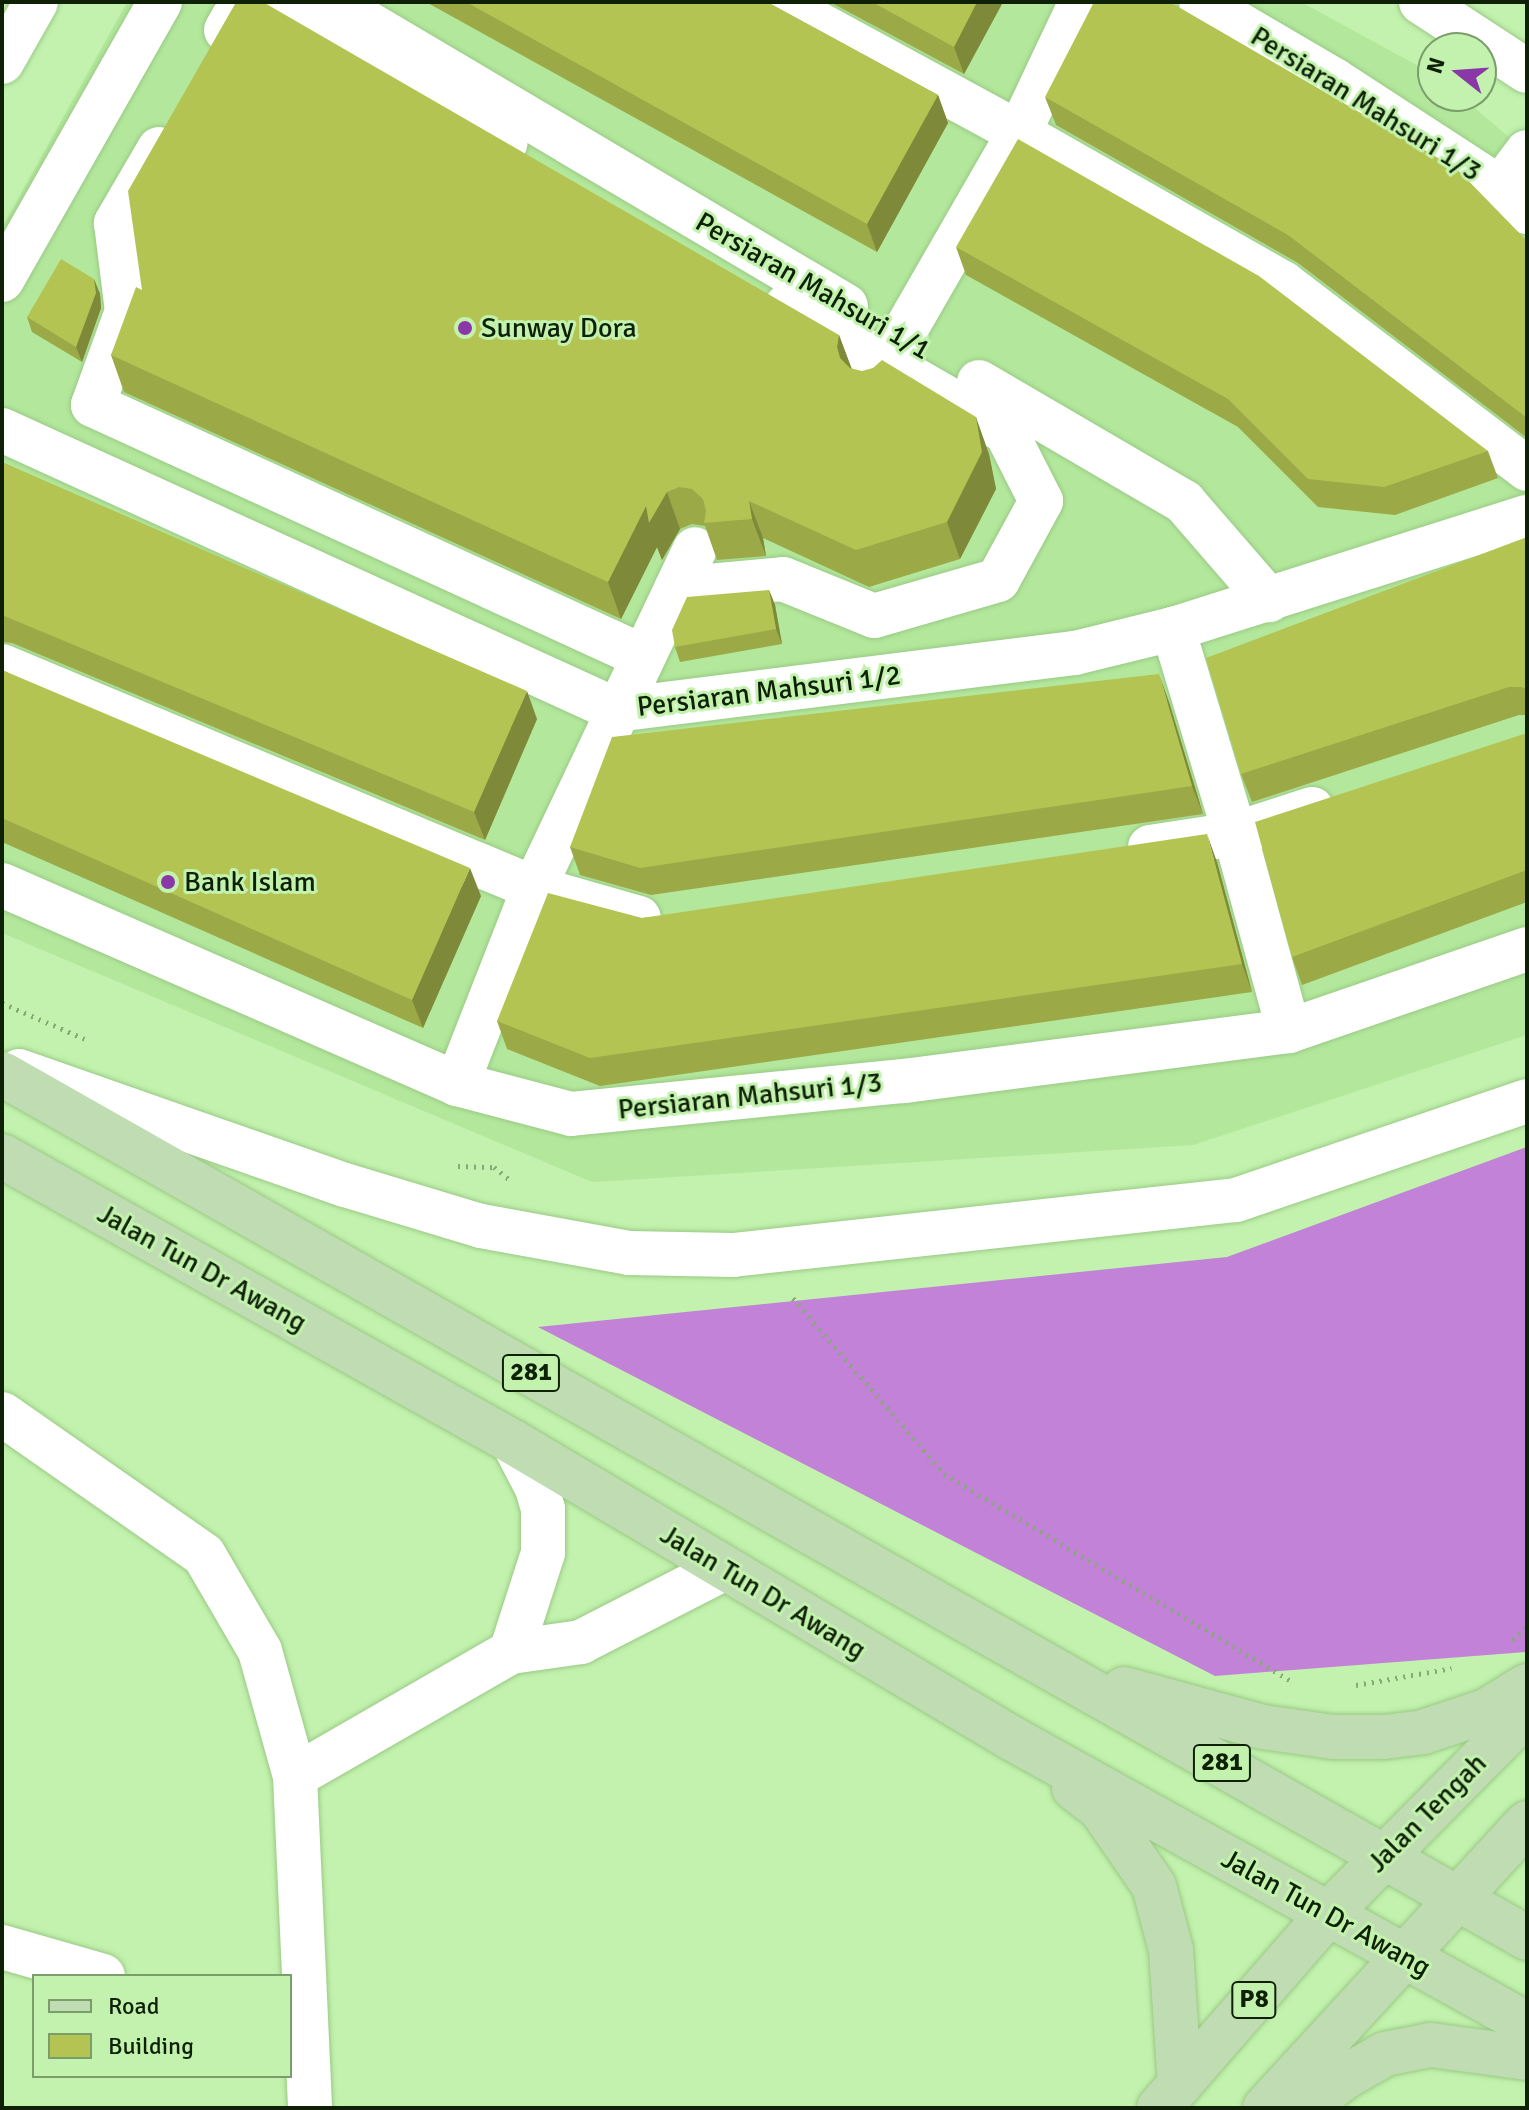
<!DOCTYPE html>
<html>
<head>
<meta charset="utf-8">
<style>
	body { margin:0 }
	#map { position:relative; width:1529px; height:2110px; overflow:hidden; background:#c2f2ad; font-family:Signika,sans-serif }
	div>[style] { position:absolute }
	.built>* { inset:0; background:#b3e89c }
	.forest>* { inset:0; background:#c182d8 }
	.path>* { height:5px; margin-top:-2.5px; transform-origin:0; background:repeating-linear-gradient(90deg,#85ab74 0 2px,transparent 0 8px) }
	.roads { filter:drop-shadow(0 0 2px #9ac985) drop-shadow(0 0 2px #9ac985) }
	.minor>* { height:44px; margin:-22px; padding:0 22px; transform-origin:22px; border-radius:22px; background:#fff }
	.major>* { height:44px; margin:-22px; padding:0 22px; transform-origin:22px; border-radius:22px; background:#bfdcb2 }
	.wall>* { inset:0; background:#9ba947 }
	.shaded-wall>* { inset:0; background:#7e893a }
	.building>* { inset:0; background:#b4c453 }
	.dots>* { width:22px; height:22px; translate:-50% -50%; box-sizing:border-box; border:4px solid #c2f2ad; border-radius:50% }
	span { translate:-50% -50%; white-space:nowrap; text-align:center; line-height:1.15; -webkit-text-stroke:6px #c2f2ad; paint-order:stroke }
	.shield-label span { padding:2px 6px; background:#c2f2ad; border:2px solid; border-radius:6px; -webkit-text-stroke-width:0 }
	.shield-label { font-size:26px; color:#0e2006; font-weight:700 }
	.street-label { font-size:28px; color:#0e2006 }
	.poi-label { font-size:28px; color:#0e2006 }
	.left { translate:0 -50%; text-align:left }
	.frame { position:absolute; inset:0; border:4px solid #0e2006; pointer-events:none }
	.legend { position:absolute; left:32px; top:1974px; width:260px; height:104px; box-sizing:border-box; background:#c2f2ad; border:2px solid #7a9e6a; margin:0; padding:10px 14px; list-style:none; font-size:24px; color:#0e2006 }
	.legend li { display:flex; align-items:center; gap:16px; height:40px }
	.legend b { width:40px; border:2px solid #7a9e6a }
	.north { position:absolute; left:1417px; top:32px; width:80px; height:80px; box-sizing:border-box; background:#c2f2ad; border:2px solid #7a9e6a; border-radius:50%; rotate:287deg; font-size:22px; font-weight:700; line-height:32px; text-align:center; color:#0e2006 }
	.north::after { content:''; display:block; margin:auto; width:28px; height:36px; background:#8a38a7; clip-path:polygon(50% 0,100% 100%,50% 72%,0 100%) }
</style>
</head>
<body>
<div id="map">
	<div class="built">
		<i style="clip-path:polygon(127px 2px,1301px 2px,1433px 74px,1433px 96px,1461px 96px,1527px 153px,1527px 1035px,1193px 1145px,592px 1182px,2px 933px,2px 228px)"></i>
	</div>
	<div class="forest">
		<i style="clip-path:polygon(1527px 1147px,1527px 1652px,1215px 1676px,538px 1327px,1227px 1257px)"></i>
	</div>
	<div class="path">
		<i style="left:2px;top:1003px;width:90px;rotate:23.4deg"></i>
		<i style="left:458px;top:1166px;width:36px;rotate:2deg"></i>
		<i style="left:494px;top:1167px;width:22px;rotate:39deg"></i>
		<i style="left:793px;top:1298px;width:232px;rotate:49.4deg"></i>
		<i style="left:944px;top:1474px;width:402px;rotate:30.8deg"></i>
		<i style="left:1513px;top:1640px;width:21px;rotate:-47deg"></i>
		<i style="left:1356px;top:1685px;width:97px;rotate:-10deg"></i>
	</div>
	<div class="roads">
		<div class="minor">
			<i style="left:332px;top:2px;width:597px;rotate:30.6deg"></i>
			<i style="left:778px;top:2px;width:274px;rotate:28.5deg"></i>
			<i style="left:1019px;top:133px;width:304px;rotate:29.6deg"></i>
			<i style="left:1283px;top:283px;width:307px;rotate:37.3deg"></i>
			<i style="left:1201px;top:2px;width:154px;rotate:30.4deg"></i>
			<i style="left:1334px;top:80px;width:198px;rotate:33deg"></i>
			<i style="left:1500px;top:188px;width:36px;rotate:42deg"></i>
			<i style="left:1421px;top:2px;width:126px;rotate:33.1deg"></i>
			<i style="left:226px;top:30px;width:14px;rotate:-60deg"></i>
			<i style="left:233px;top:18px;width:46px;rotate:-8.8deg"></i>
			<i style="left:278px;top:11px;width:263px;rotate:30.1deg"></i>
			<i style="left:2px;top:62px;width:69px;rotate:-60.5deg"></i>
			<i style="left:159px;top:149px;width:86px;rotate:120.2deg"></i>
			<i style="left:116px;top:223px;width:89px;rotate:82.9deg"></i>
			<i style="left:127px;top:311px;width:100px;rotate:109.9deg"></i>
			<i style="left:93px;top:405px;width:604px;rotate:24.57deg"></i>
			<i style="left:1500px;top:188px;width:45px;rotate:-53.1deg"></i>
			<i style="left:2px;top:280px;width:320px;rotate:-60.4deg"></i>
			<i style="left:979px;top:382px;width:238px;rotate:30.3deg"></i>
			<i style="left:1184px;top:502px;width:130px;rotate:49.1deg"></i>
			<i style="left:875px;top:383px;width:289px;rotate:-60.1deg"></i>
			<i style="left:1019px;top:133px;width:145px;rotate:-64.7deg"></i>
			<i style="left:2px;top:430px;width:675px;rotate:24.51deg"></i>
			<i style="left:616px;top:710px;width:463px;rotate:-7.1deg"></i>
			<i style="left:1075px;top:653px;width:101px;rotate:-13.8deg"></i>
			<i style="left:1173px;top:629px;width:371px;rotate:-17.6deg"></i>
			<i style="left:676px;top:589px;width:107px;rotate:-5.3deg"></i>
			<i style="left:783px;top:579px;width:98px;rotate:22.1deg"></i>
			<i style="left:874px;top:616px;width:129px;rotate:-16.2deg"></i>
			<i style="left:998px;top:580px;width:90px;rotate:-61.4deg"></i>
			<i style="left:1041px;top:501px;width:77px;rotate:-116.9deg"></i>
			<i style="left:1006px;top:432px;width:253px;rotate:-150.1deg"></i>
			<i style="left:1173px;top:629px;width:214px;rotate:73.2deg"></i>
			<i style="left:1235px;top:834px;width:204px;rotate:74.7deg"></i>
			<i style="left:2px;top:666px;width:576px;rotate:22.65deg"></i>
			<i style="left:534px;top:888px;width:109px;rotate:15.9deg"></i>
			<i style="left:1150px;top:847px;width:86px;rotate:-8.7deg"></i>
			<i style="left:1235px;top:834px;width:81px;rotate:-18deg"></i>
			<i style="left:2px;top:885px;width:497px;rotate:23.6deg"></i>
			<i style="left:457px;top:1084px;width:118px;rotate:14.7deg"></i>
			<i style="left:571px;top:1114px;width:335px;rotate:-5.7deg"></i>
			<i style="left:904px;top:1081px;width:388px;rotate:-7.4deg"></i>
			<i style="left:1289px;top:1031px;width:252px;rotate:-19deg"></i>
			<i style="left:19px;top:1071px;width:345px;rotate:19.3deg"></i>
			<i style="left:345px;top:1185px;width:142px;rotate:16.8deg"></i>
			<i style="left:481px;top:1226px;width:150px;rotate:10.3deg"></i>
			<i style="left:629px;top:1253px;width:104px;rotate:1.1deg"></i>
			<i style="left:733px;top:1255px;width:506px;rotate:-6.24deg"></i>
			<i style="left:1236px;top:1200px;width:307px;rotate:-18.8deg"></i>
			<i style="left:457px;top:1084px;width:211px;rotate:-68.6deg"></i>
			<i style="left:534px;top:888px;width:375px;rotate:-64.6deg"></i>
			<i style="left:2px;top:1414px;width:246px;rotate:34.9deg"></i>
			<i style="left:204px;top:1555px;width:111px;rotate:59.7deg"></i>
			<i style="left:260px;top:1651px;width:130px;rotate:74.4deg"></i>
			<i style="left:295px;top:1776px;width:332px;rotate:87.4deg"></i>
			<i style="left:511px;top:1652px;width:104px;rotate:-72.1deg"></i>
			<i style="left:543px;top:1553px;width:44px;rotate:-90deg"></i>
			<i style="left:543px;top:1509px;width:22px;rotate:-106deg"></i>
			<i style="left:537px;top:1488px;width:52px;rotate:-117.6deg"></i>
			<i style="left:295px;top:1776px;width:249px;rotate:-29.9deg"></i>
			<i style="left:511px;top:1652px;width:71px;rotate:-8.1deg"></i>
			<i style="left:581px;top:1642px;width:160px;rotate:-27.2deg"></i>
			<i style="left:2px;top:1947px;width:105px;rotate:16deg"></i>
		</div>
		<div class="major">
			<i style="left:2px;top:1074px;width:1753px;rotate:29.53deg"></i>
			<i style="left:2px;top:1156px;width:586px;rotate:29.24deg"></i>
			<i style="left:513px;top:1442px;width:582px;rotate:30.71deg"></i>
			<i style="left:1013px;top:1739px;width:588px;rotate:29.01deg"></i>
			<i style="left:1124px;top:1689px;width:144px;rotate:15.3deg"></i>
			<i style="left:1263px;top:1727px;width:71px;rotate:8.1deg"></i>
			<i style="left:1333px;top:1737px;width:51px"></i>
			<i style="left:1384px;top:1737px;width:39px;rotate:-7deg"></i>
			<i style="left:1423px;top:1732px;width:66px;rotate:-18.4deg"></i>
			<i style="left:1486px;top:1711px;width:48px;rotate:-31.4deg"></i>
			<i style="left:1074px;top:1788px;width:34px;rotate:38deg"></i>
			<i style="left:1101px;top:1809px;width:93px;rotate:55.5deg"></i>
			<i style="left:1154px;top:1886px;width:66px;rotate:75.1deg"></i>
			<i style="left:1171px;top:1950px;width:135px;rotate:86.2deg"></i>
			<i style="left:1159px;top:2108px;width:257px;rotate:-48.9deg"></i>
			<i style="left:1328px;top:1914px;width:283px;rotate:-45.3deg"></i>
			<i style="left:1265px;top:2108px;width:387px;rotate:-47.4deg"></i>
			<i style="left:1304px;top:2108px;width:51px;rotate:-37.1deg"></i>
			<i style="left:1345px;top:2077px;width:46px;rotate:-29.9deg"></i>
			<i style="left:1385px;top:2054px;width:47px;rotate:-11.1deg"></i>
			<i style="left:1431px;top:2045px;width:97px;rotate:7.7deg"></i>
		</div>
	</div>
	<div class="wall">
		<i style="clip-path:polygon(426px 2px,767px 2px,938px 95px,948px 123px,877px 252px)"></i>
		<i style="clip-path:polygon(830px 2px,1003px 2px,964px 74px)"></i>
		<i style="clip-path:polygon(1045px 97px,1527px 241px,1527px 438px,1298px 263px,1056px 125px)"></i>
		<i style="clip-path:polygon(956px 247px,1488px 451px,1498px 478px,1395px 515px,1318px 507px,1238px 427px,966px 275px)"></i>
		<i style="clip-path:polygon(94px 279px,100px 294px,101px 308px,82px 362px,32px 332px,27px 317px)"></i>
		<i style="clip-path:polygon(142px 290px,839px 335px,851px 368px,989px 454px,996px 489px,960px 559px,869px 587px,763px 538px,766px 556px,717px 560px,705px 526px,692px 524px,680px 529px,662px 560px,657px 547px,621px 619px,124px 392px,111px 355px)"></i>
		<i style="clip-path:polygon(2px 462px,537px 719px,485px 840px,12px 643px,2px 642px)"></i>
		<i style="clip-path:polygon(1527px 537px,1527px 715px,1519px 715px,1252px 802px,1241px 774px)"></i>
		<i style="clip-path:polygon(769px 590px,775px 605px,782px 644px,680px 662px,675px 647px)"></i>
		<i style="clip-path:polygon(2px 670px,481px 896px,423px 1028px,2px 842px)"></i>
		<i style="clip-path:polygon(1169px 702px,1203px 814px,651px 895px,580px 875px,570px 847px)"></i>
		<i style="clip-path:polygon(1527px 733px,1527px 902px,1302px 985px,1292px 957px)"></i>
		<i style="clip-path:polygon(1217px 862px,1252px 992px,600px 1086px,507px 1049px,497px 1021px,642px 918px)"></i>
	</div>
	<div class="shaded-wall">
		<i style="clip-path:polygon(977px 2px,1003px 2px,964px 74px,954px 47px)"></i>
		<i style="clip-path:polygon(938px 95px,948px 123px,877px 252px,867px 224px)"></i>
		<i style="clip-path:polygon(94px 279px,100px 294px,101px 308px,82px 362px,76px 347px)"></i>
		<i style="clip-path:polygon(839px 335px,853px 372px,840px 358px,837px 347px)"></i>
		<i style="clip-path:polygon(976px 417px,989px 454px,996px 489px,960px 559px,947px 522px)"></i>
		<i style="clip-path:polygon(667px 492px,680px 529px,662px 560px,657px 547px,621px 619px,608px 582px,646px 506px)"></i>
		<i style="clip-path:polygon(749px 501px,763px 538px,766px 556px,752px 519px)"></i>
		<i style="clip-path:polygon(769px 590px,775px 605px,782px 644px,776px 629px)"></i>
		<i style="clip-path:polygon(1159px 674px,1169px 702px,1203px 814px,1192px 786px)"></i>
		<i style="clip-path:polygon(527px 691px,537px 719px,485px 840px,474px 812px)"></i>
		<i style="clip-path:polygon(1207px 834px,1217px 862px,1252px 992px,1242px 964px)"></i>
		<i style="clip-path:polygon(470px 868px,481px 896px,423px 1028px,412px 1000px)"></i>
	</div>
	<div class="building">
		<i style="clip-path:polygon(248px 2px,263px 2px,839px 335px,837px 347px,840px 358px,850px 368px,862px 371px,873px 368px,882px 360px,976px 417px,982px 452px,947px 522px,856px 550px,749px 501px,752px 519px,704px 523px,706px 511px,703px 499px,692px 489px,679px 487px,667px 492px,649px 523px,646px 506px,608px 582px,111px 355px,136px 287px,142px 290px,128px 191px,235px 4px)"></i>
		<i style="clip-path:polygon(466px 2px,767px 2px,938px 95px,867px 224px)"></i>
		<i style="clip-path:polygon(872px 2px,977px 2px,954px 47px)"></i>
		<i style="clip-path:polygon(1094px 2px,1170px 2px,1457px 169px,1527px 241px,1527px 418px,1288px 235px,1045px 97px)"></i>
		<i style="clip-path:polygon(1018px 139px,1259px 276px,1488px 451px,1384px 487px,1308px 479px,1228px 399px,956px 247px)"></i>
		<i style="clip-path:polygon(61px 259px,94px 279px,96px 293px,76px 347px,27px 317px)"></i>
		<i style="clip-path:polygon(2px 462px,527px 691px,474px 812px,2px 615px)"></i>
		<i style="clip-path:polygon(1527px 537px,1527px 689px,1521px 687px,1509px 687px,1241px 774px,1206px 658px)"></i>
		<i style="clip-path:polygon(769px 590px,776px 629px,675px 647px,672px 630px,687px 597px)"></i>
		<i style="clip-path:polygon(2px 670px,470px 868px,412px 1000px,2px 818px)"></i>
		<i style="clip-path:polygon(1159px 674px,1192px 786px,640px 868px,570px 847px,612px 737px)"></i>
		<i style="clip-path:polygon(1527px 733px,1527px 870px,1292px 957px,1255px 822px)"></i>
		<i style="clip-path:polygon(1207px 834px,1242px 964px,590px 1058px,497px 1021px,548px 893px,642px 918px)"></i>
	</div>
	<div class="dots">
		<i style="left:465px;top:328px;background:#8a38a7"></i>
		<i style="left:168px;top:882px;background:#8a38a7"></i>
	</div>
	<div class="shield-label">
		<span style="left:531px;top:1373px">281</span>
		<span style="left:1222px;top:1763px">281</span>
		<span style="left:1254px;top:2000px">P8</span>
	</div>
	<div class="street-label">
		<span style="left:1366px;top:104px;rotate:32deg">Persiaran Mahsuri 1/3</span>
		<span style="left:813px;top:286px;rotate:30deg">Persiaran Mahsuri 1/1</span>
		<span style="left:769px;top:691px;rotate:-7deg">Persiaran Mahsuri 1/2</span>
		<span style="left:750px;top:1096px;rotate:-6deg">Persiaran Mahsuri 1/3</span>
		<span style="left:202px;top:1268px;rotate:29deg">Jalan Tun Dr Awang</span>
		<span style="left:763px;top:1592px;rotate:31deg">Jalan Tun Dr Awang</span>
		<span style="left:1427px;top:1813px;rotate:-45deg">Jalan Tengah</span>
		<span style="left:1326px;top:1913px;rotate:29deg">Jalan Tun Dr Awang</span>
	</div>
	<div class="poi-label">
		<span class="left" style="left:481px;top:328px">Sunway Dora</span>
		<span class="left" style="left:184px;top:882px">Bank Islam</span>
	</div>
	<div class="frame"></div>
	<ul class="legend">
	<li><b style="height:10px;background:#bfdcb2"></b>Road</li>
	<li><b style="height:22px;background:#b4c453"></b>Building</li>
	</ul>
	<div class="north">N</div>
</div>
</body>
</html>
